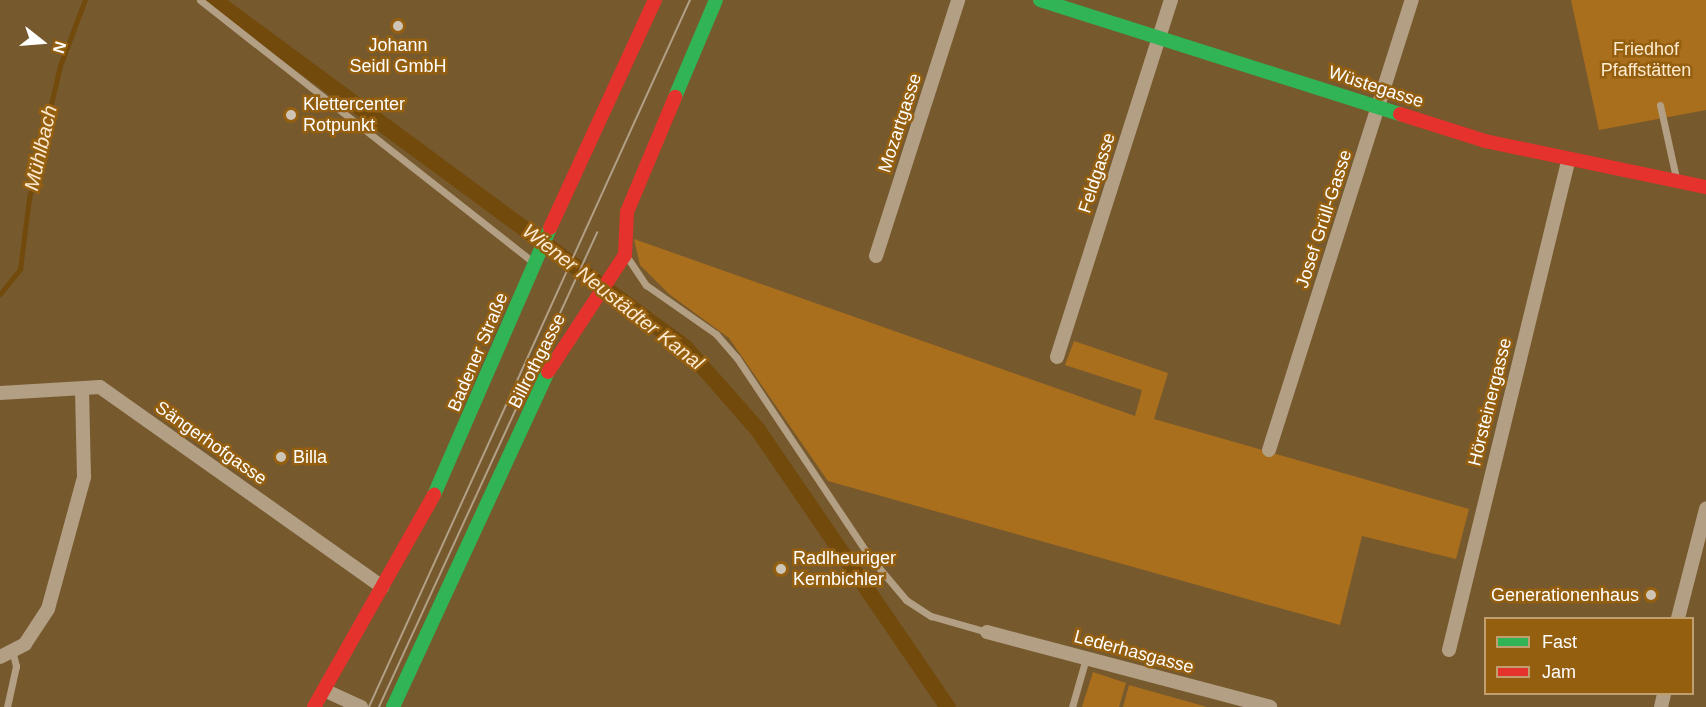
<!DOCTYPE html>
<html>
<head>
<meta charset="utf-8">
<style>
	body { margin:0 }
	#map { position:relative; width:1706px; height:707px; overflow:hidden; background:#77592e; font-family:Helvetica,sans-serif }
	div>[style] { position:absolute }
	.green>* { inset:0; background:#aa6f1d }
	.stream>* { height:4.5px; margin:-2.25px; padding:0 2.25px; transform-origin:2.25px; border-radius:2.25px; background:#724a0c }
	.canal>* { height:16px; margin:-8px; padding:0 8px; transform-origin:8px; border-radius:8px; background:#724a0c }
	.lane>* { height:7px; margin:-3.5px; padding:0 3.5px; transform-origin:3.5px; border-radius:3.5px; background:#b29f84 }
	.street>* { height:14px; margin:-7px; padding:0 7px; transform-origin:7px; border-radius:7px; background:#b29f84 }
	.fast>* { height:14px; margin:-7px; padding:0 7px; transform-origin:7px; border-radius:7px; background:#30b455 }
	.jam>* { height:14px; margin:-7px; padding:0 7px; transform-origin:7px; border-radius:7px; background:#e5322d }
	.tram>* { height:1.5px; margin:-0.75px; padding:0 0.75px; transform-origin:0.75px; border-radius:0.75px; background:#b2a086 }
	.dots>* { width:16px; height:16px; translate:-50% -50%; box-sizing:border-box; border:3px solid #955f10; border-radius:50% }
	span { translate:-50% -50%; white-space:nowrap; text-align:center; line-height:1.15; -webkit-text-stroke:5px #955f10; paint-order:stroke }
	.poi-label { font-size:18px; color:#fff }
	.left { translate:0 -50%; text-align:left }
	.right { translate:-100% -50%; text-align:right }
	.park-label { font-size:18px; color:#feeacf }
	.street-label { font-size:18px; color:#fff }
	.water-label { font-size:20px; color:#fdead0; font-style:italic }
	.legend { position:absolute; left:1484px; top:617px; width:210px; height:78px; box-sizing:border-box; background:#955f10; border:2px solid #bf9f70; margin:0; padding:8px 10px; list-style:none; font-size:18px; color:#fff }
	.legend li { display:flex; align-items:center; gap:12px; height:30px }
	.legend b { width:30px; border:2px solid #bf9f70 }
	.north { position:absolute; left:12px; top:12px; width:60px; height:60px; -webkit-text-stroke:4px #955f10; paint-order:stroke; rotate:107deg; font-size:16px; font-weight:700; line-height:24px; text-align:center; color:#fff }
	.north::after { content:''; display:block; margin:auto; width:21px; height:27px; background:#fff; clip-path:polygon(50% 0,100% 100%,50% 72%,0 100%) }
</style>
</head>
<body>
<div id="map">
	<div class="green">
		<i style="clip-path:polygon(1571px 0,1706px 0,1706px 110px,1599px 130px)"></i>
		<i style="clip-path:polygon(634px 239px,1135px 416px,1142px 390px,1065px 365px,1074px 341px,1168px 373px,1154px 419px,1469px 509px,1456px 559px,1362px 536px,1340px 625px,828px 481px,729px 338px,669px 294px,640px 265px)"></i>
		<i style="clip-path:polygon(1093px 672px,1126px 683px,1119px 707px,1082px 707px)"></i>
		<i style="clip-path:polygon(1129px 685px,1207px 707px,1123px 707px)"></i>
	</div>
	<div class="stream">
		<i style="left:218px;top:0;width:5px;rotate:68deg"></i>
		<i style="left:0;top:294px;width:32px;rotate:-51deg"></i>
		<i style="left:20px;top:269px;width:71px;rotate:-82.7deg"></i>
		<i style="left:29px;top:199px;width:137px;rotate:-76.9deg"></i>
		<i style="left:60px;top:66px;width:71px;rotate:-69.3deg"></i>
	</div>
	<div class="canal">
		<i style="left:214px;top:0;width:586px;rotate:36.4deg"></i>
		<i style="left:686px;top:348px;width:109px;rotate:48.7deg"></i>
		<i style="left:758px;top:430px;width:336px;rotate:55.6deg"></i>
	</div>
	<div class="lane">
		<i style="left:200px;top:0;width:424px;rotate:38.2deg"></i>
		<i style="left:1660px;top:105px;width:75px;rotate:77.6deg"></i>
		<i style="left:627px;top:257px;width:34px;rotate:56deg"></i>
		<i style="left:646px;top:285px;width:85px;rotate:35deg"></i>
		<i style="left:716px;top:334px;width:32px;rotate:49deg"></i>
		<i style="left:737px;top:358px;width:238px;rotate:56.3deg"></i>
		<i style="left:869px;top:556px;width:57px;rotate:49.9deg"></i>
		<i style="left:906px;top:600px;width:30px;rotate:33deg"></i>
		<i style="left:931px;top:616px;width:58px;rotate:15.9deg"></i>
		<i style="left:7px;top:707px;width:42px;rotate:-77.6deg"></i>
		<i style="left:16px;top:666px;width:12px;rotate:-104deg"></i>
		<i style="left:1072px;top:707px;width:51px;rotate:-74.1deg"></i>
	</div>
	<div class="street">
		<i style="left:876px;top:256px;width:269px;rotate:-72.2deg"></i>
		<i style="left:1057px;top:357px;width:375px;rotate:-72.3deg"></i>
		<i style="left:0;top:393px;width:100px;rotate:-3.4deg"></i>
		<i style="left:100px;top:387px;width:346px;rotate:35.3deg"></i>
		<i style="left:1269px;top:450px;width:472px;rotate:-72.4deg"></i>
		<i style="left:1678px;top:618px;width:113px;rotate:-75.6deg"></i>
		<i style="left:987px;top:632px;width:293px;rotate:14.8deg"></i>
		<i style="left:1449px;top:650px;width:502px;rotate:-76.3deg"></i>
		<i style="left:0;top:657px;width:28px;rotate:-27deg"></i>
		<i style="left:25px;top:644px;width:42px;rotate:-56.7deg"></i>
		<i style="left:48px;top:609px;width:137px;rotate:-74.7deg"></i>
		<i style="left:84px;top:477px;width:88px;rotate:-91.3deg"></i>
		<i style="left:324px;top:690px;width:41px;rotate:24.7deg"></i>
		<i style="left:1661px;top:707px;width:13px;rotate:-77deg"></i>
	</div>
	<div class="fast">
		<i style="left:1040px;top:0;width:378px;rotate:17.6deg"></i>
		<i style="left:675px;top:97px;width:105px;rotate:-67.1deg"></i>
		<i style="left:434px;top:495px;width:291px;rotate:-66.5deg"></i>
		<i style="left:393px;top:707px;width:369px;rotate:-65.2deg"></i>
	</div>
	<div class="jam">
		<i style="left:1400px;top:114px;width:89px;rotate:17.6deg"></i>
		<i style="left:1485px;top:141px;width:226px;rotate:11.8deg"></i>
		<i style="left:550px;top:228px;width:251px;rotate:-65.3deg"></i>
		<i style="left:548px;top:372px;width:140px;rotate:-56.7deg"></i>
		<i style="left:625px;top:255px;width:43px;rotate:-87.3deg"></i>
		<i style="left:627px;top:212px;width:125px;rotate:-67.3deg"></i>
		<i style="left:314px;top:707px;width:244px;rotate:-60.5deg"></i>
	</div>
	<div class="tram">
		<i style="left:369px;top:707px;width:776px;rotate:-65.58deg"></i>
		<i style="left:379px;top:707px;width:522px;rotate:-65.3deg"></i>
	</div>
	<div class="dots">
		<i style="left:398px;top:26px;background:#cfc5b6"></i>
		<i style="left:291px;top:115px;background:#cfc5b6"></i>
		<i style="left:281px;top:457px;background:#cfc5b6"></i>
		<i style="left:781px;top:569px;background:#cfc5b6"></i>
		<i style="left:1651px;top:595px;background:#cfc5b6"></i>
	</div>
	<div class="poi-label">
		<span style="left:398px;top:56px">Johann<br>Seidl GmbH</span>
		<span class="left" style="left:303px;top:115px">Klettercenter<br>Rotpunkt</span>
		<span class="left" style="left:293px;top:457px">Billa</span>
		<span class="left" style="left:793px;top:569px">Radlheuriger<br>Kernbichler</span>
		<span class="right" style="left:1639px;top:595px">Generationenhaus</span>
	</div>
	<div class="park-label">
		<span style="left:1646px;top:60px">Friedhof<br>Pfaffstätten</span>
	</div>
	<div class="street-label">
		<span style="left:1376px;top:87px;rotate:18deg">Wüstegasse</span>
		<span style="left:900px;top:123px;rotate:-72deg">Mozartgasse</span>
		<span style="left:1097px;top:173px;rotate:-72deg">Feldgasse</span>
		<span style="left:1324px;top:219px;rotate:-72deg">Josef Grüll-Gasse</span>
		<span style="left:478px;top:352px;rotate:-67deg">Badener Straße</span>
		<span style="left:537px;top:361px;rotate:-63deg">Billrothgasse</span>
		<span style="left:1490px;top:402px;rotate:-76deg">Hörsteinergasse</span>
		<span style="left:211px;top:443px;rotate:35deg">Sängerhofgasse</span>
		<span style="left:1134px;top:652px;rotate:15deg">Lederhasgasse</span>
	</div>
	<div class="water-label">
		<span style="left:41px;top:148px;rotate:-77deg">Mühlbach</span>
		<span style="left:613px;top:297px;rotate:38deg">Wiener Neustädter Kanal</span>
	</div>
	<ul class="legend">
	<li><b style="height:8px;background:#30b455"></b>Fast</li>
	<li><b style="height:8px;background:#e5322d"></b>Jam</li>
	</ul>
	<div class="north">N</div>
</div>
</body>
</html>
